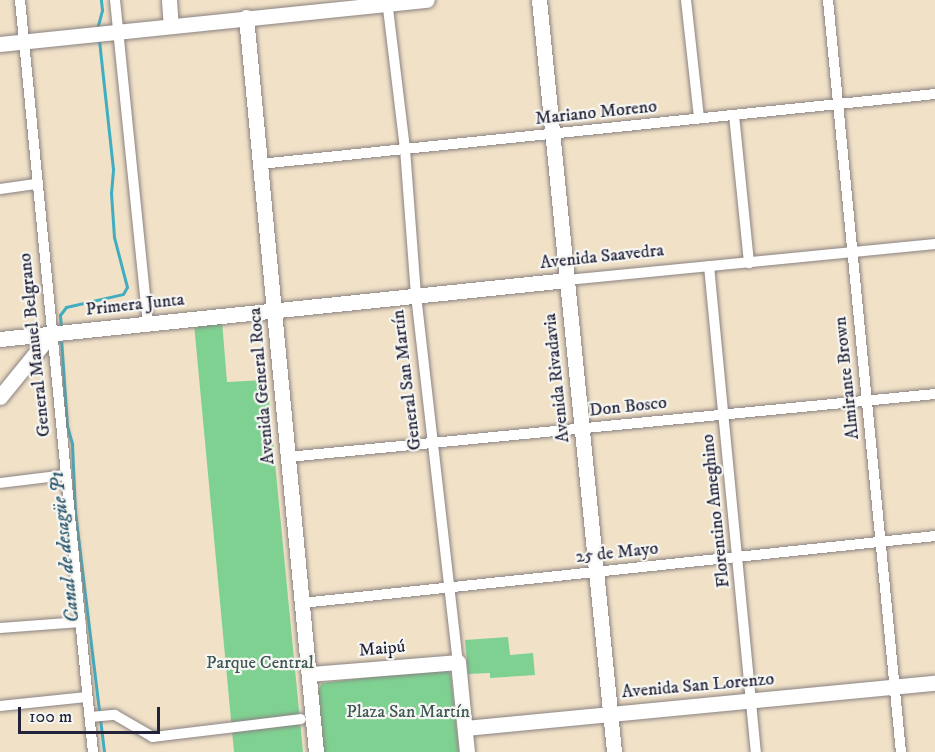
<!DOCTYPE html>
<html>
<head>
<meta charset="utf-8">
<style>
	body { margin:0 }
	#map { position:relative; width:935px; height:752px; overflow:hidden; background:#f1e1c7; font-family:"IM FELL DW Pica",serif }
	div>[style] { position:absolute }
	.green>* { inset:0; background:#7fd192 }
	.stream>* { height:3px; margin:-1.5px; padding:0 1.5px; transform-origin:1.5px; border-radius:1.5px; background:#41adc0 }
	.roads { filter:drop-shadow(0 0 2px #8a8281) drop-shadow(0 0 2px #8a8281) }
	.street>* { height:10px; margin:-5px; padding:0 5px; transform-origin:5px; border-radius:5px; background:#fff }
	.secondary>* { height:15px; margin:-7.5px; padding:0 7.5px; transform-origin:7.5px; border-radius:7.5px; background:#fff }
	span { translate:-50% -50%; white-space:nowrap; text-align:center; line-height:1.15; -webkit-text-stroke:4.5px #f6f6f2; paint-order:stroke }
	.street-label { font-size:18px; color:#22223b }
	.park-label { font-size:18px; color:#3e5755 }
	.water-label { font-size:20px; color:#2e5a70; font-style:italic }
	.scale { position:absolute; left:18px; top:707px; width:142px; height:27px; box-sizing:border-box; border:3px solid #22223b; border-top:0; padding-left:8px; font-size:18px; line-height:21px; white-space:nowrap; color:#22223b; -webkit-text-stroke:4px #f6f6f2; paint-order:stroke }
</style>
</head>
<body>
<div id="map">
	<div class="green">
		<i style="clip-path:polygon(222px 321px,227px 382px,267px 380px,303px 752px,234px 752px,194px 324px)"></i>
		<i style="clip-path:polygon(508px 637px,510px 655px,533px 653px,535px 675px,490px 678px,490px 673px,468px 674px,465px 640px)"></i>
		<i style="clip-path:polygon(442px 668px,448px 670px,451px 676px,459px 752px,323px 752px,318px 691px,322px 683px)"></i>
	</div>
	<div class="stream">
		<i style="left:97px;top:29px;width:20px;rotate:-75deg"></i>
		<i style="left:102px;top:10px;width:10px;rotate:-96deg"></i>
		<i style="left:61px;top:327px;width:12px;rotate:-95deg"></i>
		<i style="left:60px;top:315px;width:10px;rotate:-53deg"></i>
		<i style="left:66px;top:307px;width:58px;rotate:-12.8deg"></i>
		<i style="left:123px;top:294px;width:8px;rotate:-60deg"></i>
		<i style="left:127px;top:287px;width:52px;rotate:-104.6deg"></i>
		<i style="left:114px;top:237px;width:44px;rotate:-93.9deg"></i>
		<i style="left:111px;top:193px;width:24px;rotate:-85deg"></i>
		<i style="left:113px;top:169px;width:130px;rotate:-96.2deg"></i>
		<i style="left:61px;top:338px;width:88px;rotate:86.1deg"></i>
		<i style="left:67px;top:426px;width:19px;rotate:74deg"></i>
		<i style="left:72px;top:444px;width:68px;rotate:87.5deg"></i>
		<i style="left:75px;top:512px;width:242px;rotate:83.1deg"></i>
	</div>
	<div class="roads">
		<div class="street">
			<i style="left:20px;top:0;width:756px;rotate:84.46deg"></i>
			<i style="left:115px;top:0;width:325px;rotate:84.2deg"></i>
			<i style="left:387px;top:0;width:150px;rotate:83.1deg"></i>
			<i style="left:405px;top:149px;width:146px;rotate:85.7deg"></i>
			<i style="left:416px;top:295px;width:369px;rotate:83.5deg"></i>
			<i style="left:686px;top:0;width:119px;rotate:83.7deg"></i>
			<i style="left:828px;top:0;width:756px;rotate:84.46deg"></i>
			<i style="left:734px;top:115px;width:149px;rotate:84.2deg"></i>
			<i style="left:260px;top:164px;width:679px;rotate:-5.92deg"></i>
			<i style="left:0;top:189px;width:36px;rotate:-8deg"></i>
			<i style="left:709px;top:266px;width:488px;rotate:84.5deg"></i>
			<i style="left:567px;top:280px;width:370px;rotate:-5.6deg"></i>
			<i style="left:288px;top:457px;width:650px;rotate:-5.56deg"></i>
			<i style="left:0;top:483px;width:65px;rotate:-7deg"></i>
			<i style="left:302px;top:603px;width:637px;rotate:-6.04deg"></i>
			<i style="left:0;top:628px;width:81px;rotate:-4.2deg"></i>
			<i style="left:0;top:706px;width:87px;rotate:-5.9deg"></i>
			<i style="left:90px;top:717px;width:25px;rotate:-5deg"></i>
			<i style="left:115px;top:715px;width:44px;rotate:30.1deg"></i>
			<i style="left:153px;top:737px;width:149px;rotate:-6.9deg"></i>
		</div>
		<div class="secondary">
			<i style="left:169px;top:0;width:26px;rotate:86deg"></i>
			<i style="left:539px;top:0;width:756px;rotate:84.3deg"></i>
			<i style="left:246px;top:17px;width:738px;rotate:84.56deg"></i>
			<i style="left:0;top:44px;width:429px;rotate:-5.9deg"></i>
			<i style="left:0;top:339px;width:570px;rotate:-5.94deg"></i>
			<i style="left:0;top:397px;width:81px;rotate:-51deg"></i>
			<i style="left:309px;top:674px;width:149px;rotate:-4.6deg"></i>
			<i style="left:458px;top:662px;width:90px;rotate:84.3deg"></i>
			<i style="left:465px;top:728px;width:472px;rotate:-5.5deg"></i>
		</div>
	</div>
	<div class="street-label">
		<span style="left:596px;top:113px;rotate:-6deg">Mariano Moreno</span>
		<span style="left:602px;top:257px;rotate:-6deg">Avenida Saavedra</span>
		<span style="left:135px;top:305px;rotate:-6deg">Primera Junta</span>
		<span style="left:35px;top:345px;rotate:-96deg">General Manuel Belgrano</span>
		<span style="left:557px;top:378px;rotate:-96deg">Avenida Rivadavia</span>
		<span style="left:847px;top:378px;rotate:-96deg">Almirante Brown</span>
		<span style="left:407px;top:380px;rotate:-97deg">General San Martín</span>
		<span style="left:262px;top:386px;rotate:-95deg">Avenida General Roca</span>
		<span style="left:628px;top:407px;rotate:-6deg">Don Bosco</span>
		<span style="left:716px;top:511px;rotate:-96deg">Florentino Ameghino</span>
		<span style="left:617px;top:553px;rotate:-6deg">25 de Mayo</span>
		<span style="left:382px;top:649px;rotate:-5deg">Maipú</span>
		<span style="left:698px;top:686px;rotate:-5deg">Avenida San Lorenzo</span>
	</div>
	<div class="park-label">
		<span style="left:260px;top:663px">Parque Central</span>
		<span style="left:408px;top:712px">Plaza San Martín</span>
	</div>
	<div class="water-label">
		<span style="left:65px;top:547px;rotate:-96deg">Canal de desagüe P1</span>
	</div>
	<div class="scale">100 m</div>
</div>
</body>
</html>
